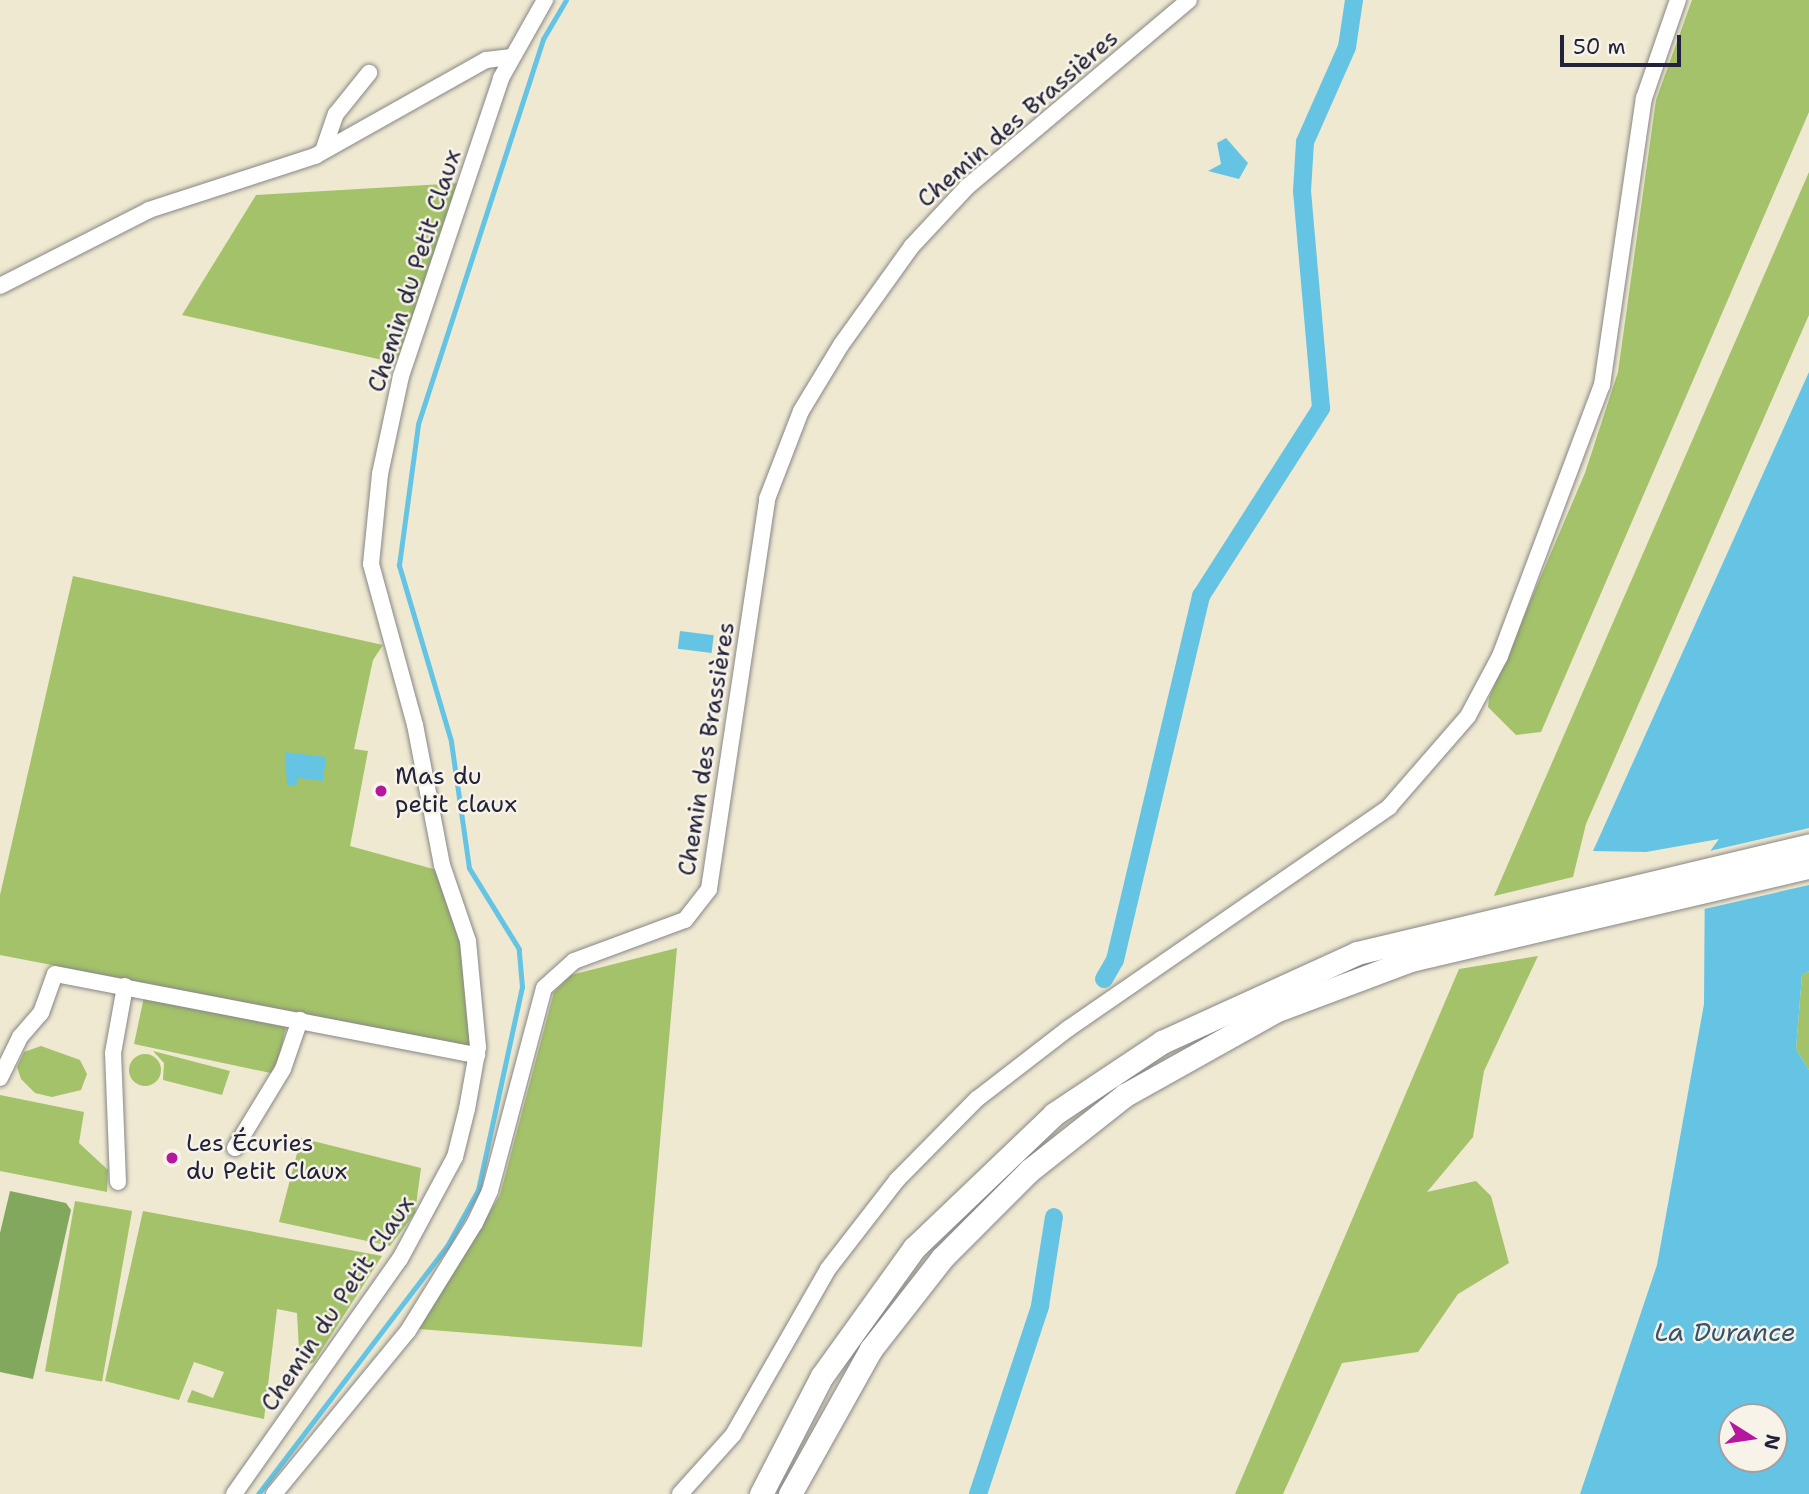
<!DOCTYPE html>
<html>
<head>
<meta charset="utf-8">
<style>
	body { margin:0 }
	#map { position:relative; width:1809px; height:1494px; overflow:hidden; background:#efe9d1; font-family:"Shantell Sans",sans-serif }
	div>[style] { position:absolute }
	.green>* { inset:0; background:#a3c269; transform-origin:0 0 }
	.round { border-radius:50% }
	.forest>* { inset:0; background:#82a85d }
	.water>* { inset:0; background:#65c4e3; transform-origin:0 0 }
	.pier>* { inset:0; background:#efe9d1 }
	.stream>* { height:5px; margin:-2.5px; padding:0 2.5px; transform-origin:2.5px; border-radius:2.5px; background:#65c4e3 }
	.canal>* { height:18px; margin:-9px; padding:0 9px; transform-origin:9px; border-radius:9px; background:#65c4e3 }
	.roads { filter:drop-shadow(0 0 2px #888686) drop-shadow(0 0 2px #888686) }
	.minor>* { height:16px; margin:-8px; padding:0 8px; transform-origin:8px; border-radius:8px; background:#fff }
	.highway>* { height:23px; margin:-11.5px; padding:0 11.5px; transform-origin:11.5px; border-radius:11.5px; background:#fff }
	.dots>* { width:19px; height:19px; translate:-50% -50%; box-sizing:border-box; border:4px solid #f7f3e8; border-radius:50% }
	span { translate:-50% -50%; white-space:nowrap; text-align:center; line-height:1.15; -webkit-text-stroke:5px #f7f3e8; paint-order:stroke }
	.street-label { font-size:24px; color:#22223b }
	.poi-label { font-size:24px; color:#22223b }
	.left { translate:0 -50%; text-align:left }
	.water-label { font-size:26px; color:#36536d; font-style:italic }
	.north { position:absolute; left:1718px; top:1403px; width:70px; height:70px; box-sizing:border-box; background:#f7f3e8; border:2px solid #a29fa3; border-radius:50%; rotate:102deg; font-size:19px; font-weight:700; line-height:28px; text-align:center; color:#22223b }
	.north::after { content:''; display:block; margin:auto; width:24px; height:32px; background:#b5179e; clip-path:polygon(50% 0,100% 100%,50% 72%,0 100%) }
	.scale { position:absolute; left:1560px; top:35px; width:121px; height:32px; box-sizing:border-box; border:4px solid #22223b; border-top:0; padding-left:9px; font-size:21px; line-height:24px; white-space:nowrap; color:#22223b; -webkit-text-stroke:5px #f7f3e8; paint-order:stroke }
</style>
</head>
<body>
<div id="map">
	<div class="green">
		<i style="clip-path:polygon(1692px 0,1809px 0,1809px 112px,1541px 732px,1516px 735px,1488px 707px,1489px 698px,1585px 473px,1618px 372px,1656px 100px)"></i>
		<i style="clip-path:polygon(1809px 172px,1809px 315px,1586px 824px,1573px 877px,1494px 896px)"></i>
		<i style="clip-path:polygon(461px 183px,396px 363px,182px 315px,256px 195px)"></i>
		<i style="clip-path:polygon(73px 576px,383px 645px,373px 660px,354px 749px,368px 751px,350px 846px,437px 870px,464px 941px,475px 1047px,0 955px,0 895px)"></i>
		<i style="clip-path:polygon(677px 948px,642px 1347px,419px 1329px,500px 1195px,554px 992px,571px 975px)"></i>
		<i style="clip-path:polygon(1538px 956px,1484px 1071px,1473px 1137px,1427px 1192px,1476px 1181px,1491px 1196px,1509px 1263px,1458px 1294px,1418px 1352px,1342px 1363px,1283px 1494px,1235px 1494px,1459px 969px)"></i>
		<i style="clip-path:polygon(1809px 971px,1809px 1070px,1796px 1049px,1802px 975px)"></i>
		<i style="left:144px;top:997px;width:145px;height:48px;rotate:12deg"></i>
		<i style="clip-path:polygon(41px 1046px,80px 1060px,87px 1074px,81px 1090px,52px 1097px,35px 1093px,21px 1079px,17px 1067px,24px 1052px)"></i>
		<i style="clip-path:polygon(153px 1051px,230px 1071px,222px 1095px,163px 1080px,164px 1063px)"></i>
		<i class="round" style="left:129px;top:1054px;width:32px;height:32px"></i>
		<i style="clip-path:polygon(0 1095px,84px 1112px,79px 1143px,108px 1170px,107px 1192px,0 1171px)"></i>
		<i style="clip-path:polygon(301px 1138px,421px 1168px,415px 1213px,390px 1246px,279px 1222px)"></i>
		<i style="left:75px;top:1201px;width:58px;height:173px;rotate:10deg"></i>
		<i style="clip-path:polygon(143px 1211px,382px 1256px,314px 1362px,300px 1369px,297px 1313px,277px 1309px,264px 1419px,187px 1402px,192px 1390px,213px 1398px,224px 1372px,194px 1362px,179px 1400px,105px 1381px)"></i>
	</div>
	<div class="forest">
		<i style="clip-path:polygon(10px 1191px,66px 1203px,71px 1210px,33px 1379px,0 1372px,0 1233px)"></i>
	</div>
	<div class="water">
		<i style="clip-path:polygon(1226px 138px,1248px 163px,1239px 179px,1208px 171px,1221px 164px,1217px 143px)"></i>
		<i style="clip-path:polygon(evenodd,1809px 372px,1809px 971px,1802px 975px,1796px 1049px,1809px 1070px,1809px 1494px,1580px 1494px,1657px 1265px,1704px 1004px,1705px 858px,1719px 839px,1646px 852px,1593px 851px,1809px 372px,1732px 1417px,1774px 1417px,1774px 1459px,1732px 1459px,1732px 1417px)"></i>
		<i style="left:680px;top:631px;width:34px;height:18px;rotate:7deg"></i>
		<i style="clip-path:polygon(285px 752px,326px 757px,323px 781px,298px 778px,296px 786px,287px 785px)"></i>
	</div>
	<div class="pier">
		<i style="clip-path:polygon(1809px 828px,1809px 885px,1700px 910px,1705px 852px)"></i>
	</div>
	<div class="stream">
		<i style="left:258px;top:1494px;width:312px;rotate:-52.7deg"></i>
		<i style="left:447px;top:1246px;width:64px;rotate:-61deg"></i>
		<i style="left:478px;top:1190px;width:208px;rotate:-77.8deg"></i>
		<i style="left:522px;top:987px;width:38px;rotate:-95deg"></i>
		<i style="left:519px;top:949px;width:95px;rotate:-121.7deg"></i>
		<i style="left:469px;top:868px;width:128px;rotate:-98.1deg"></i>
		<i style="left:451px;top:741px;width:184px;rotate:-106.5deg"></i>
		<i style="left:399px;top:565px;width:142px;rotate:-82.3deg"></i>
		<i style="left:418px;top:424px;width:405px;rotate:-72deg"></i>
		<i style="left:543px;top:39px;width:45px;rotate:-59.5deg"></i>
	</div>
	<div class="canal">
		<i style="left:1104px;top:979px;width:22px;rotate:-60deg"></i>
		<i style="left:1115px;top:960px;width:374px;rotate:-76.7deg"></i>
		<i style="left:1201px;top:596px;width:223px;rotate:-57.4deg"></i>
		<i style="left:1321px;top:408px;width:218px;rotate:-95deg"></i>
		<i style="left:1302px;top:191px;width:49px;rotate:-86.5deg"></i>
		<i style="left:1305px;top:142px;width:104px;rotate:-66.1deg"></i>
		<i style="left:1347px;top:47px;width:48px;rotate:-81.5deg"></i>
		<i style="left:978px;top:1494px;width:198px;rotate:-71.7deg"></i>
		<i style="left:1040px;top:1306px;width:90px;rotate:-81.1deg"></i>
	</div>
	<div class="roads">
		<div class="minor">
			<i style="left:323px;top:151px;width:39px;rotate:-71deg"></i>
			<i style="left:336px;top:114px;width:53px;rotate:-51.2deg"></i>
			<i style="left:0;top:286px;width:167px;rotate:-27deg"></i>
			<i style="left:149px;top:210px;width:175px;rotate:-18deg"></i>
			<i style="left:315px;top:156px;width:196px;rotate:-29.3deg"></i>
			<i style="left:486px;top:60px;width:24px;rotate:-7deg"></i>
			<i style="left:0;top:1078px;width:46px;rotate:-64deg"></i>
			<i style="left:20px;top:1037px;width:32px;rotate:-49deg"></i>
			<i style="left:41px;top:1013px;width:41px;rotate:-70.3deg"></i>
			<i style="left:55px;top:974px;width:430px;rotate:10.9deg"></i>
			<i style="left:235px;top:1148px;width:92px;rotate:-58.7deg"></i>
			<i style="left:283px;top:1069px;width:52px;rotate:-70.9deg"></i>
			<i style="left:118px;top:1182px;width:129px;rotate:-92.2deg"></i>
			<i style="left:113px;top:1053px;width:68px;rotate:-79.8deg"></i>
			<i style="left:234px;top:1494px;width:288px;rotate:-54.8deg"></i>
			<i style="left:400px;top:1259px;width:116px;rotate:-61.7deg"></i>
			<i style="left:455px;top:1157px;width:49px;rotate:-76deg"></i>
			<i style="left:467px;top:1109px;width:63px;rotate:-79.9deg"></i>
			<i style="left:478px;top:1047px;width:106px;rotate:-95.4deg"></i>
			<i style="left:468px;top:941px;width:80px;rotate:-108.9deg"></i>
			<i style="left:442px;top:865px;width:143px;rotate:-100.9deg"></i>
			<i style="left:415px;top:725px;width:167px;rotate:-105.3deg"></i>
			<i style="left:371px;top:564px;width:90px;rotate:-84.3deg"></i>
			<i style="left:380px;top:474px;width:100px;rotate:-77.9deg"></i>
			<i style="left:401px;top:376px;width:314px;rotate:-71.4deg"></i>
			<i style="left:501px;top:78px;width:90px;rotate:-60.6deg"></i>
			<i style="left:274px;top:1494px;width:211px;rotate:-50.6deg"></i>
			<i style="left:408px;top:1331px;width:127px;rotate:-58.2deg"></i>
			<i style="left:475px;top:1223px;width:35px;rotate:-65deg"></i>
			<i style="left:490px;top:1191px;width:210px;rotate:-75.1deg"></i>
			<i style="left:544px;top:988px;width:40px;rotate:-42deg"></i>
			<i style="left:574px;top:961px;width:118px;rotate:-20.3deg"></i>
			<i style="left:685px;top:920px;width:39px;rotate:-52deg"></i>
			<i style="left:709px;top:889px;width:394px;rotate:-81.5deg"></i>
			<i style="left:767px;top:499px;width:94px;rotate:-68.9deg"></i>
			<i style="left:801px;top:411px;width:77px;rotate:-58.8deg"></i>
			<i style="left:841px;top:345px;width:122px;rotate:-54.4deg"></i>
			<i style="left:912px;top:246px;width:81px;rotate:-47deg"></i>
			<i style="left:967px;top:187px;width:290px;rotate:-40.1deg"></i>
			<i style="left:680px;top:1494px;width:79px;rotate:-48.1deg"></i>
			<i style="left:733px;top:1435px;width:191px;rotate:-60.2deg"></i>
			<i style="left:828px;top:1269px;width:113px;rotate:-52.2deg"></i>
			<i style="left:897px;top:1180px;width:114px;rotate:-45.4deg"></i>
			<i style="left:977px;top:1099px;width:116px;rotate:-37.7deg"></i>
			<i style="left:1069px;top:1028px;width:389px;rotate:-34.6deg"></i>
			<i style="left:1389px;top:807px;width:121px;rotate:-49deg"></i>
			<i style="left:1468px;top:716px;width:68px;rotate:-61.9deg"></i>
			<i style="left:1500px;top:656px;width:290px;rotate:-69.4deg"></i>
			<i style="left:1602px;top:385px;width:290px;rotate:-81.7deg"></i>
			<i style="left:1644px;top:98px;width:104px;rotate:-70.9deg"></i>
		</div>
		<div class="highway">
			<i style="left:761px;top:1494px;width:133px;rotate:-62.7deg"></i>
			<i style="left:822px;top:1376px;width:158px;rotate:-54.3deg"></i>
			<i style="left:914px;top:1248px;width:194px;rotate:-43.7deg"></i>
			<i style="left:1054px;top:1114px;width:130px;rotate:-33.7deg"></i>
			<i style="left:1162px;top:1042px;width:214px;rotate:-24.5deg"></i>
			<i style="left:1357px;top:953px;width:465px;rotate:-13.4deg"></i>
			<i style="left:790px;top:1494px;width:166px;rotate:-60.8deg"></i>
			<i style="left:871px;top:1349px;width:115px;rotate:-52deg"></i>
			<i style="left:942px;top:1258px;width:124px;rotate:-45deg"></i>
			<i style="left:1030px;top:1170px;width:121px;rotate:-38.3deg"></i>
			<i style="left:1125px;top:1095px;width:172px;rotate:-29.2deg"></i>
			<i style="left:1275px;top:1011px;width:145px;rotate:-20.6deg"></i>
			<i style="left:1411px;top:960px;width:409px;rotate:-13.2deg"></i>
		</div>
	</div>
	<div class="dots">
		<i style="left:381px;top:791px;background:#b5179e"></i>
		<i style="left:172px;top:1158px;background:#b5179e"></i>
	</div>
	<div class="street-label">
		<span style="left:1018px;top:119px;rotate:-41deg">Chemin des Brassières</span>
		<span style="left:415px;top:271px;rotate:-72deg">Chemin du Petit Claux</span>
		<span style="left:707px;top:749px;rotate:-81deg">Chemin des Brassières</span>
		<span style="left:338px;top:1304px;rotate:-56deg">Chemin du Petit Claux</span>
	</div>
	<div class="poi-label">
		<span class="left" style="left:395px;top:791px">Mas du<br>petit claux</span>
		<span class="left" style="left:186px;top:1158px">Les Écuries<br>du Petit Claux</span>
	</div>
	<div class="water-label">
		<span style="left:1725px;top:1332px">La Durance</span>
	</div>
	<div class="north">N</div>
	<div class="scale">50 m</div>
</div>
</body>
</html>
